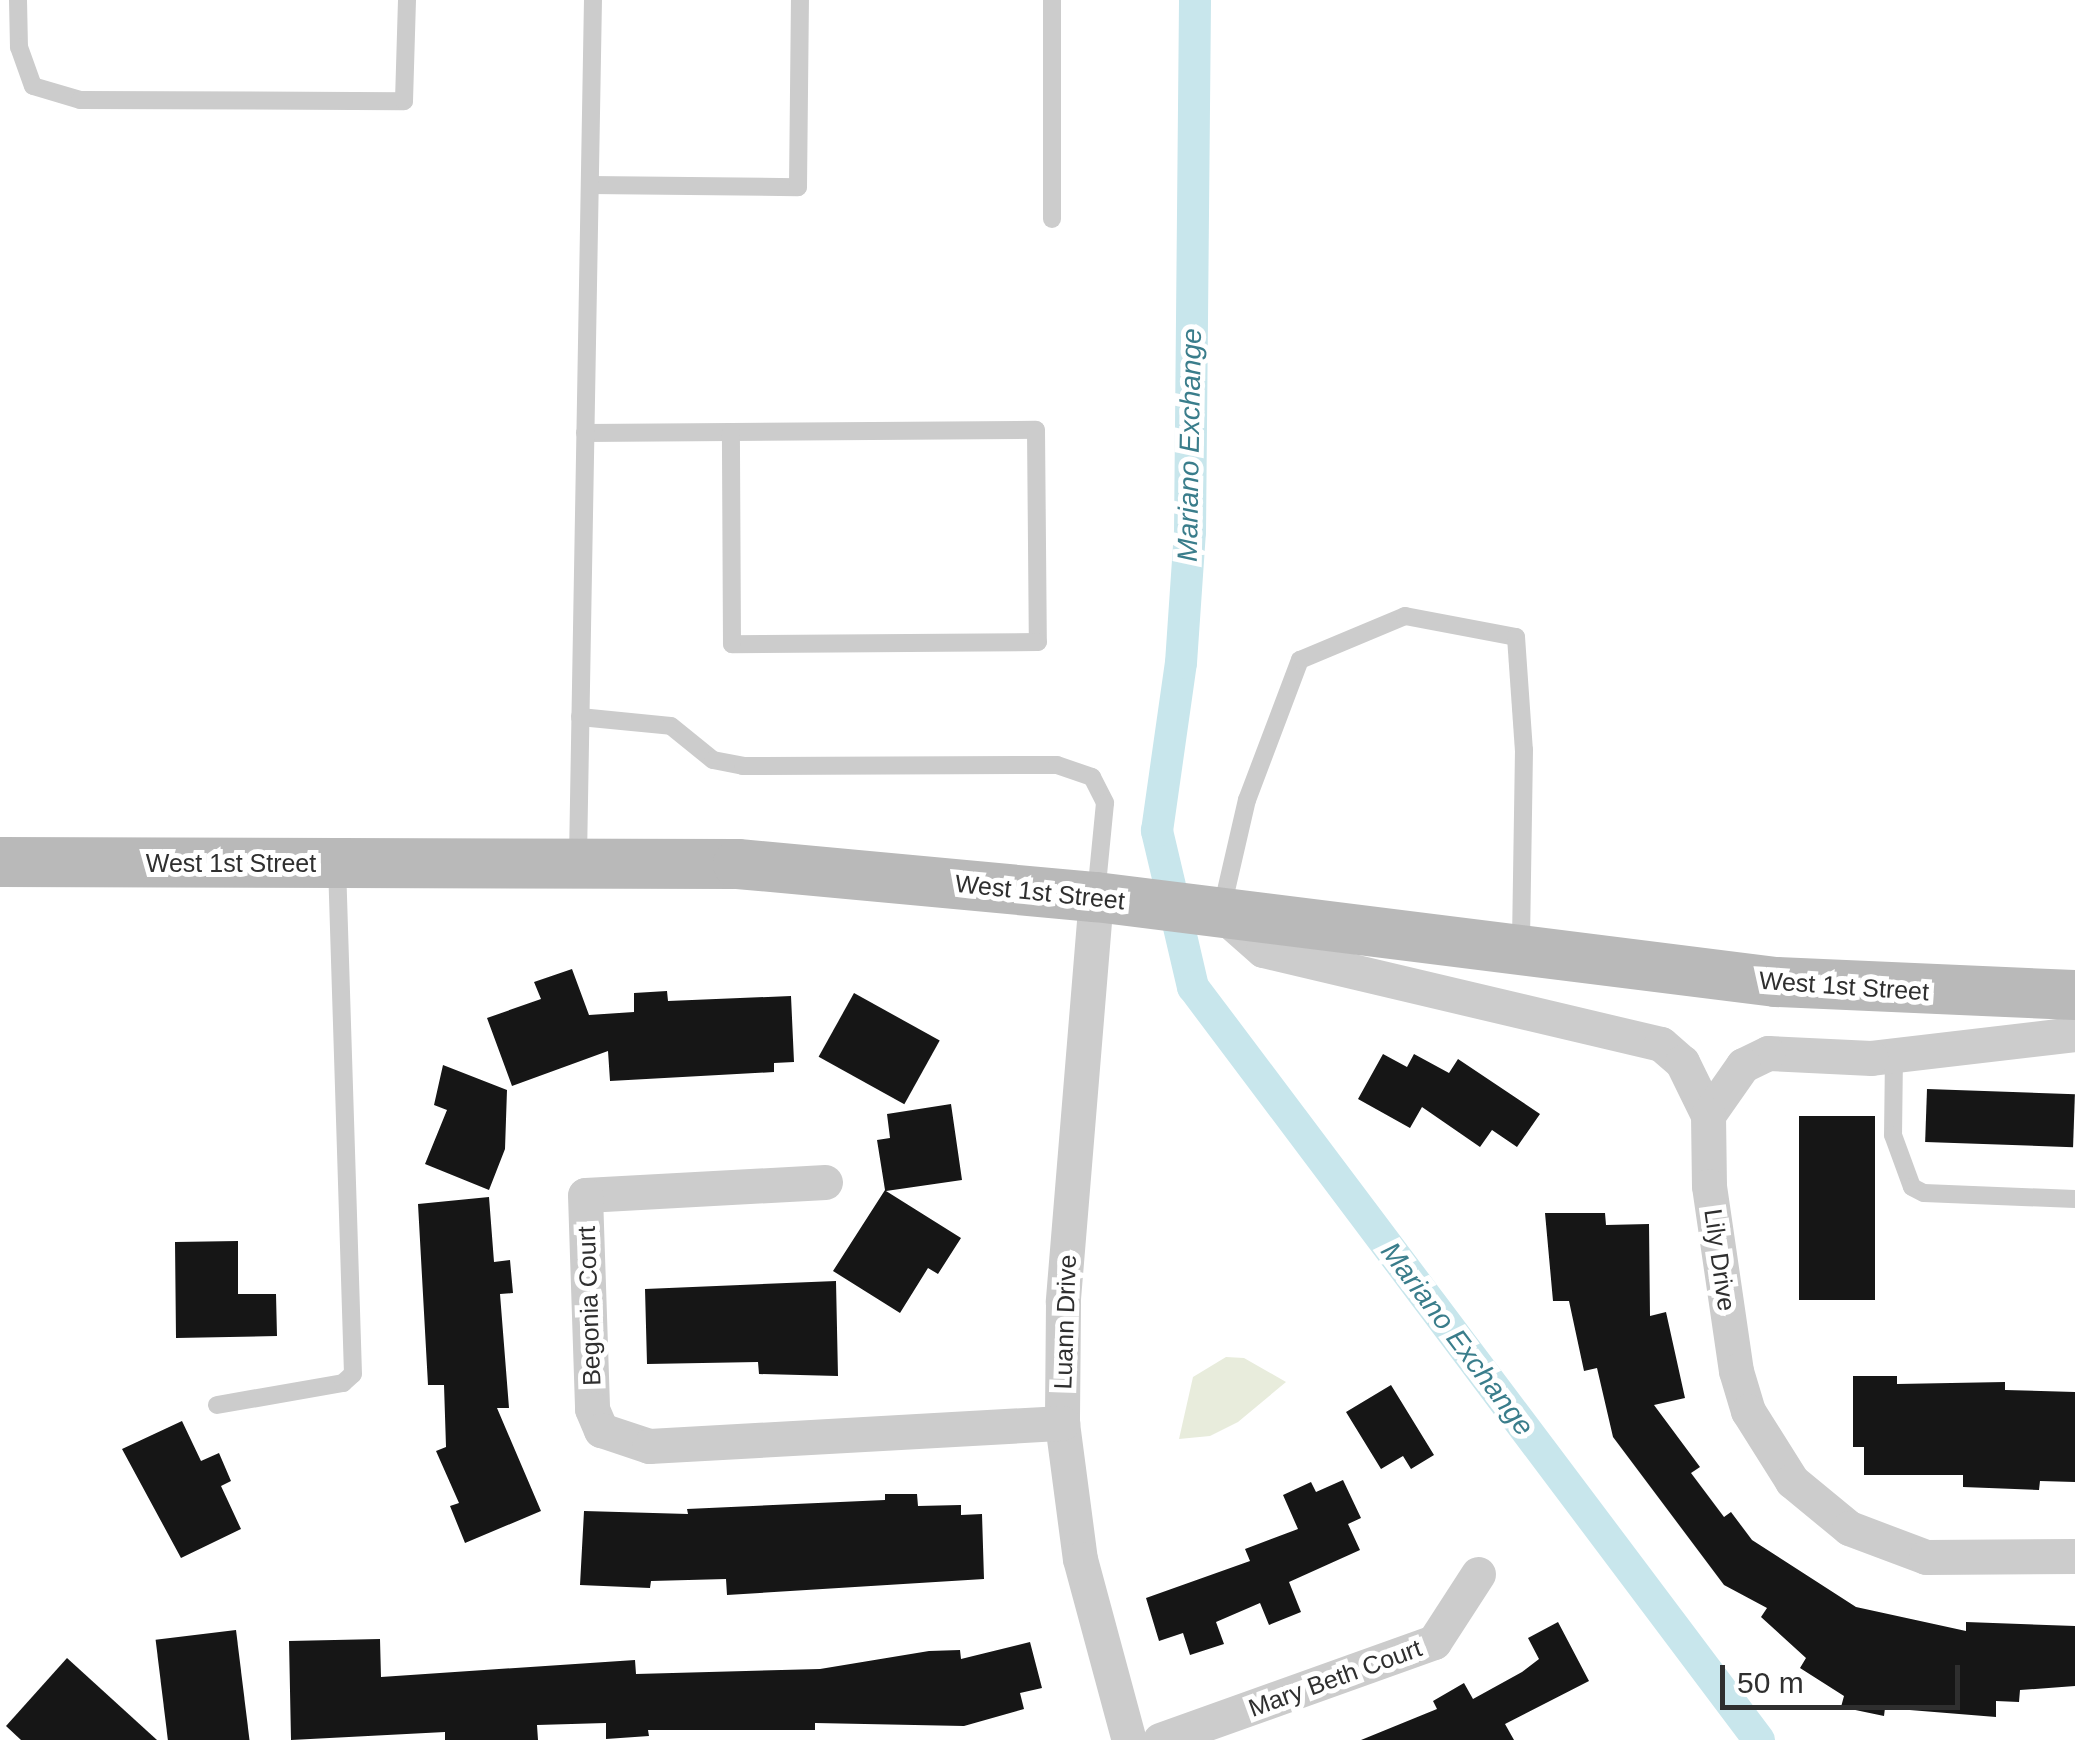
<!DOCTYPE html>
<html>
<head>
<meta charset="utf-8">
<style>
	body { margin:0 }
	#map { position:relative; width:2075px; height:1740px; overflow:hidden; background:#fff; font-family:Arial,sans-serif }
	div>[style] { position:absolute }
	.green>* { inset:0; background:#e8ecdc }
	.canal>* { height:32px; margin:-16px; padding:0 16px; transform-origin:16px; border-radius:16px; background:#c8e6ec }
	.building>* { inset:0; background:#161616; transform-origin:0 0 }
	.service>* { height:18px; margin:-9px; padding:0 9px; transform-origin:9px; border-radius:9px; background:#ccc }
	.minor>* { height:35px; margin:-17.5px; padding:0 17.5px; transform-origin:17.5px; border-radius:17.5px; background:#ccc }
	.secondary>* { height:50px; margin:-25px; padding:0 25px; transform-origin:25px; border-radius:25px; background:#b9b9b9 }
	span { translate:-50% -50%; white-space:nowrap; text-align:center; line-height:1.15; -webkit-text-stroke:10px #fff; paint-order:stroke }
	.street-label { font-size:25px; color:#2f2f2f }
	.water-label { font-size:28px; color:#3a7d8b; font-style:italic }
	.scale { position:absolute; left:1720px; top:1665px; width:240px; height:45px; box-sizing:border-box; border:5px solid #2f2f2f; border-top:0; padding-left:12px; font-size:30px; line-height:35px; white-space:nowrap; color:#2f2f2f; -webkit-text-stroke:8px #fff; paint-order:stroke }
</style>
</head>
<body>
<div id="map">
	<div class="green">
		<i style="clip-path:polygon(1226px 1357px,1244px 1358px,1286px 1382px,1238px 1422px,1210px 1436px,1179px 1439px,1193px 1377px)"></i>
	</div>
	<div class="canal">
		<i style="left:1170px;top:886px;width:57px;rotate:-103.3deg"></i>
		<i style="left:1157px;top:831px;width:170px;rotate:-81.9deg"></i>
		<i style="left:1181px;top:663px;width:131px;rotate:-86.1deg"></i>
		<i style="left:1190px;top:532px;width:532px;rotate:-89.46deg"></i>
		<i style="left:1179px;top:927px;width:62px;rotate:76.9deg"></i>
		<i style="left:1193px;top:987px;width:942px;rotate:53.07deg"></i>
	</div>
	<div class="building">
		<i style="clip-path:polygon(572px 969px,589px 1015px,634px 1012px,634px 993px,667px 991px,668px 1001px,791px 996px,794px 1062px,774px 1063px,774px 1072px,610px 1081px,608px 1051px,512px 1086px,487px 1018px,541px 999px,534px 982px)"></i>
		<i style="left:854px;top:993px;width:98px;height:73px;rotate:29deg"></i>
		<i style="clip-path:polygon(1383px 1054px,1407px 1067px,1414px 1054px,1449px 1073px,1458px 1059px,1540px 1114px,1517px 1147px,1492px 1130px,1480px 1147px,1422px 1107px,1410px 1128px,1358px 1099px)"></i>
		<i style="clip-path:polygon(443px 1065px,507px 1090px,505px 1149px,489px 1190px,425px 1164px,447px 1110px,434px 1105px)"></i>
		<i style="left:1927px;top:1089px;width:148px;height:53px;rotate:2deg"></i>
		<i style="clip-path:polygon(951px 1104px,962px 1180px,886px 1191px,961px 1238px,938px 1274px,928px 1268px,900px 1313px,833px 1271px,885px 1190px,877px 1140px,890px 1138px,887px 1114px)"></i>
		<i style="left:1799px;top:1116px;width:76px;height:184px"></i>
		<i style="clip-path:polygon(489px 1197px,494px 1262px,510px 1260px,513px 1293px,500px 1294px,509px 1408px,497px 1408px,541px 1511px,465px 1543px,450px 1506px,459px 1503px,436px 1451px,446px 1447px,444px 1385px,428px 1385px,418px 1204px)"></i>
		<i style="clip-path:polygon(1545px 1213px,1605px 1213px,1606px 1225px,1649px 1224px,1650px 1316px,1666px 1312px,1685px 1398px,1654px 1405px,1700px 1467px,1691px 1473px,1724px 1517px,1731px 1512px,1752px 1540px,1856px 1607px,1966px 1631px,1966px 1622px,2075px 1626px,2075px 1686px,2020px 1690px,2019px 1702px,1996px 1701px,1996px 1717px,1885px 1708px,1884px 1716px,1841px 1707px,1844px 1696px,1800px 1668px,1806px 1658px,1761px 1617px,1767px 1608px,1724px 1585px,1613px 1437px,1597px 1368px,1584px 1371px,1569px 1301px,1553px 1301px)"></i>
		<i style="clip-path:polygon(238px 1241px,238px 1294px,276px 1294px,277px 1336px,176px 1338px,175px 1242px)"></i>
		<i style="clip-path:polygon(836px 1281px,838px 1376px,759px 1374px,758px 1362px,647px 1364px,645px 1289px)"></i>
		<i style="clip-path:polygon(1853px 1376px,1897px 1376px,1897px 1384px,2005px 1382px,2005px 1390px,2075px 1392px,2075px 1482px,2040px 1481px,2039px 1490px,1963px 1487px,1963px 1475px,1864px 1475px,1864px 1447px,1853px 1447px)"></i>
		<i style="clip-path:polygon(1391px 1385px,1434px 1455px,1411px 1469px,1403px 1456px,1381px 1469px,1346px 1412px)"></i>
		<i style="clip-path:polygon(182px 1421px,201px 1461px,219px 1453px,231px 1481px,221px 1486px,241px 1529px,181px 1558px,122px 1449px)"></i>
		<i style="clip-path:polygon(1343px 1480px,1361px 1518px,1348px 1524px,1360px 1550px,1289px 1582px,1301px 1612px,1269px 1625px,1260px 1603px,1216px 1622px,1224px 1644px,1190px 1655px,1183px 1633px,1159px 1641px,1146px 1598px,1250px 1561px,1245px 1549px,1298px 1529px,1283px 1495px,1311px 1482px,1316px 1492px)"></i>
		<i style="clip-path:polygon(885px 1494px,917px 1494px,918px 1506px,961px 1505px,961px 1515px,982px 1514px,984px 1579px,727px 1595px,726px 1579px,651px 1581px,650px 1588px,580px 1585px,584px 1511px,688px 1514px,687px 1509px,885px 1500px)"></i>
		<i style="clip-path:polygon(1558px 1622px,1589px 1681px,1505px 1724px,1514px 1740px,1361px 1740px,1437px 1709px,1433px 1701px,1464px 1683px,1473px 1699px,1522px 1672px,1539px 1659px,1528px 1638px)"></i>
		<i style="left:236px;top:1630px;width:111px;height:81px;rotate:83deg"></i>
		<i style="clip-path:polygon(380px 1639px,381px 1677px,635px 1660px,636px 1674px,820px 1669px,929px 1651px,960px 1650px,961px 1659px,1030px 1642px,1042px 1688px,1020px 1693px,1024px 1709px,964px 1726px,815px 1723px,815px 1730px,648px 1730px,649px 1736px,606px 1739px,606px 1723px,537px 1725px,538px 1740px,445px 1740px,445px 1732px,291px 1740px,289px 1641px)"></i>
		<i style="clip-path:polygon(67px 1658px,157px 1740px,21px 1740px,6px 1726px)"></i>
	</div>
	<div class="service">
		<i style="left:18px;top:0;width:47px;rotate:88.8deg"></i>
		<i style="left:19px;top:47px;width:41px;rotate:70.3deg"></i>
		<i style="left:33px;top:86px;width:49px;rotate:16.6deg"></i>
		<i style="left:80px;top:100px;width:324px;rotate:0.2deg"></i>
		<i style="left:404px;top:101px;width:101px;rotate:-88.3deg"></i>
		<i style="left:1052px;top:0;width:219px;rotate:90deg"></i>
		<i style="left:590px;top:185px;width:208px;rotate:0.6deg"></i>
		<i style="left:798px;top:187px;width:187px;rotate:-89.4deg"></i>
		<i style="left:585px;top:433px;width:146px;rotate:-0.4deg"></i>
		<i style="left:731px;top:432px;width:305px;rotate:-0.4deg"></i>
		<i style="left:1036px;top:430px;width:212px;rotate:89.5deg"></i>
		<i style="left:1038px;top:642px;width:306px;rotate:179.6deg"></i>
		<i style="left:732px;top:644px;width:212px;rotate:-90.3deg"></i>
		<i style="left:580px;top:717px;width:91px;rotate:5.6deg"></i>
		<i style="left:671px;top:726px;width:54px;rotate:39deg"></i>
		<i style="left:713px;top:760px;width:31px;rotate:11deg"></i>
		<i style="left:743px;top:766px;width:314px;rotate:-0.2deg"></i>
		<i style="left:1057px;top:765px;width:37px;rotate:19deg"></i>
		<i style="left:1092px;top:777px;width:29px;rotate:63deg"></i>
		<i style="left:1105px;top:803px;width:92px;rotate:95.6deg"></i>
		<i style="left:578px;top:858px;width:858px;rotate:-89deg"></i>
		<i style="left:1222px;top:908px;width:111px;rotate:-77deg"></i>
		<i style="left:1247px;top:800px;width:150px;rotate:-69.3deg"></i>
		<i style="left:1300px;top:660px;width:114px;rotate:-22.7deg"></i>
		<i style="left:1405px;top:616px;width:113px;rotate:10.7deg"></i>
		<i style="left:1516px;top:637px;width:113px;rotate:86deg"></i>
		<i style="left:1524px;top:750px;width:199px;rotate:90.9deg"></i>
		<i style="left:1894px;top:1055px;width:80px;rotate:90.7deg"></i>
		<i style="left:1893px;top:1135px;width:55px;rotate:69.9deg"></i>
		<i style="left:1912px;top:1187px;width:13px;rotate:27deg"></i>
		<i style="left:1924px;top:1193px;width:151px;rotate:2.3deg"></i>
		<i style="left:217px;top:1405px;width:128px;rotate:-9.9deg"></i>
		<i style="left:343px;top:1383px;width:13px;rotate:-42deg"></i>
		<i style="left:353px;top:1374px;width:510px;rotate:-91.8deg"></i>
	</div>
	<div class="minor">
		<i style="left:1096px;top:897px;width:406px;rotate:94.7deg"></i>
		<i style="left:1063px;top:1302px;width:121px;rotate:90.5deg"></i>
		<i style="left:1062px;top:1423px;width:137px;rotate:82.5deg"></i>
		<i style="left:1080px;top:1559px;width:188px;rotate:74.9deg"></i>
		<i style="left:1221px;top:913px;width:56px;rotate:41.4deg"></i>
		<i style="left:1263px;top:950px;width:409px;rotate:13.3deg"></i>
		<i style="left:1661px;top:1044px;width:28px;rotate:41deg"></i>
		<i style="left:1682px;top:1062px;width:59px;rotate:63.9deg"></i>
		<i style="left:2075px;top:1034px;width:205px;rotate:173.3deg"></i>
		<i style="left:1871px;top:1058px;width:103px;rotate:-177.2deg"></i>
		<i style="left:1768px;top:1053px;width:28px;rotate:154deg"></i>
		<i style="left:1743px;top:1065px;width:61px;rotate:125deg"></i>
		<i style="left:1708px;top:1115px;width:71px;rotate:89.2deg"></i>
		<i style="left:1709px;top:1186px;width:187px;rotate:81.7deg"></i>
		<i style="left:1736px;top:1371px;width:42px;rotate:73.3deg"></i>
		<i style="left:1748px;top:1411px;width:83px;rotate:57.8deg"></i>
		<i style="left:1792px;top:1481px;width:74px;rotate:39.5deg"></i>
		<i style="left:1849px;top:1528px;width:82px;rotate:20.6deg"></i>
		<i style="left:1926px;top:1557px;width:149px;rotate:-0.4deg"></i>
		<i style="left:825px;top:1182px;width:240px;rotate:176.9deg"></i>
		<i style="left:585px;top:1195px;width:214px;rotate:88.1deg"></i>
		<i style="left:592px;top:1409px;width:23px;rotate:67deg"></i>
		<i style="left:601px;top:1430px;width:51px;rotate:18.4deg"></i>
		<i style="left:649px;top:1446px;width:414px;rotate:-3.2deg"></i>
		<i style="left:1160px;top:1740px;width:291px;rotate:-19.7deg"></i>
		<i style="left:1434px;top:1642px;width:81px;rotate:-57.1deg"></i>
	</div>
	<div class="secondary">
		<i style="left:0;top:862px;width:738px;rotate:0.16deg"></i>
		<i style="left:738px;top:864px;width:360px;rotate:5.3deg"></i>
		<i style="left:1096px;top:897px;width:685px;rotate:7.13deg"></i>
		<i style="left:1776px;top:982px;width:299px;rotate:2.5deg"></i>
	</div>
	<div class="street-label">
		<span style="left:231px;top:863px">West 1st Street</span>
		<span style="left:1040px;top:892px;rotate:6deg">West 1st Street</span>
		<span style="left:1844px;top:986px;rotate:4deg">West 1st Street</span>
		<span style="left:1720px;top:1260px;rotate:82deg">Lily Drive</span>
		<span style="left:589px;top:1306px;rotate:-92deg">Begonia Court</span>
		<span style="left:1065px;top:1322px;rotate:-88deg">Luann Drive</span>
		<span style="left:1335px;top:1678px;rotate:-20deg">Mary Beth Court</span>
	</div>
	<div class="water-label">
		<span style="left:1190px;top:445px;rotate:-89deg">Mariano Exchange</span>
		<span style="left:1457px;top:1339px;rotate:53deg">Mariano Exchange</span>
	</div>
	<div class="scale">50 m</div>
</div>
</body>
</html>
